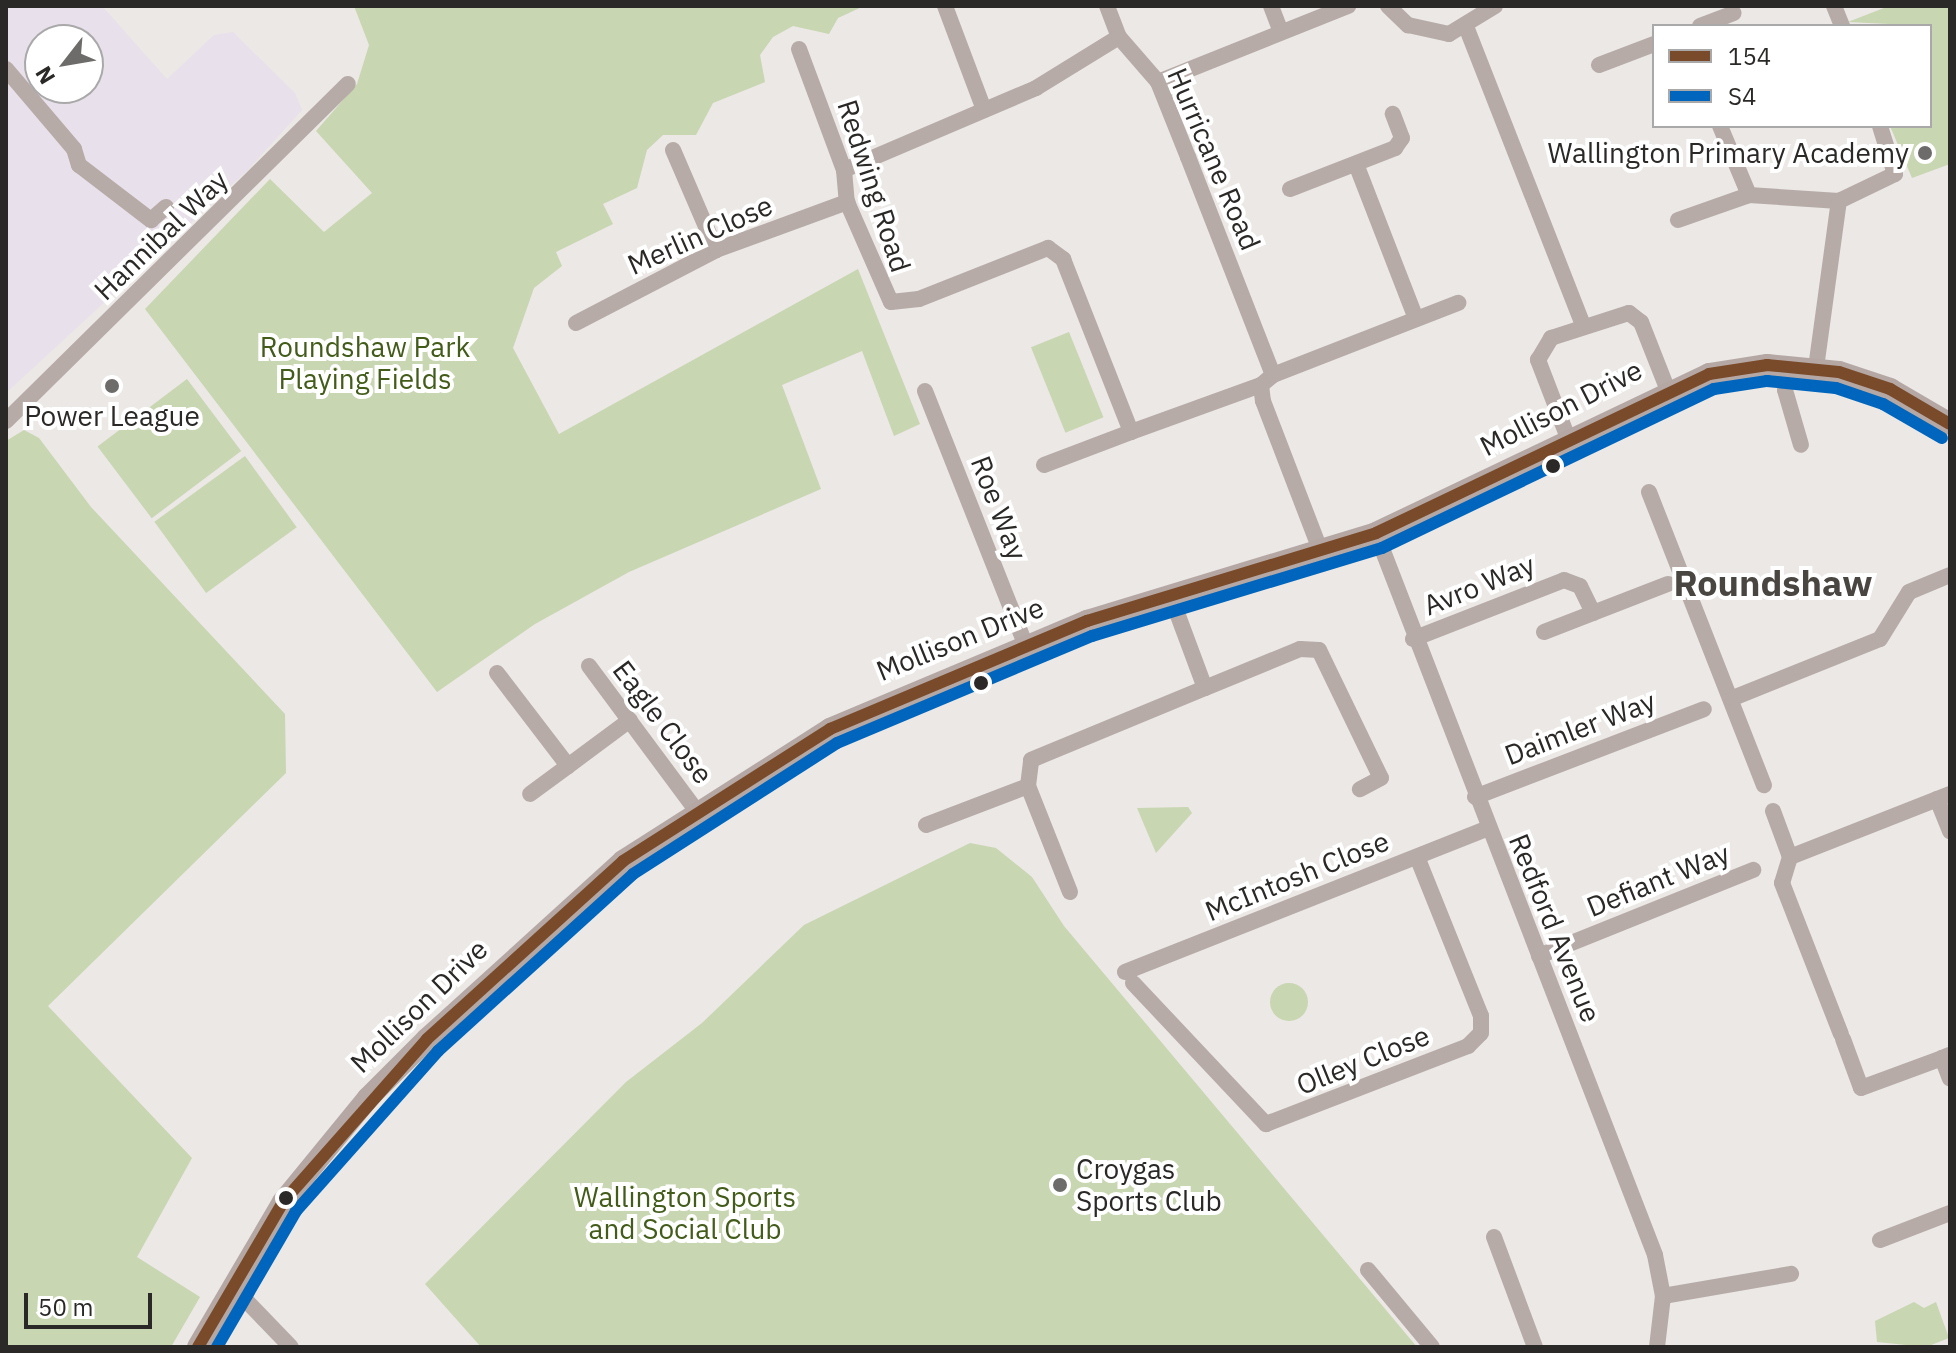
<!DOCTYPE html>
<html>
<head>
<meta charset="utf-8">
<style>
	body { margin:0 }
	#map { position:relative; width:1956px; height:1353px; overflow:hidden; background:#ebe8e5; font-family:"IBM Plex Sans",sans-serif }
	div>[style] { position:absolute }
	.industrial>* { inset:0; background:#e8e0ea }
	.green>* { inset:0; background:#c8d6b2; transform-origin:0 0 }
	.round { border-radius:50% }
	.minor>* { height:16px; margin:-8px; padding:0 8px; transform-origin:8px; border-radius:8px; background:#b6aba7 }
	.secondary>* { height:22px; margin:-11px; padding:0 11px; transform-origin:11px; border-radius:11px; background:#b5a8a4 }
	.bus-1>* { height:12px; margin:-6px; padding:0 6px; transform-origin:6px; border-radius:6px; background:#7a4b2a }
	.bus-2>* { height:12px; margin:-6px; padding:0 6px; transform-origin:6px; border-radius:6px; background:#0065bd }
	.dots>* { width:22px; height:22px; translate:-50% -50%; box-sizing:border-box; border:4px solid #fff; border-radius:50% }
	span { translate:-50% -50%; white-space:nowrap; text-align:center; line-height:1.15; -webkit-text-stroke:8px #fff; paint-order:stroke }
	.poi-label { font-size:28px; color:#2b2927 }
	.right { translate:-100% -50%; text-align:right }
	.left { translate:0 -50%; text-align:left }
	.street-label { font-size:28px; color:#2b2927 }
	.park-label { font-size:28px; color:#435c1a }
	.district-label { font-size:36px; color:#494541; font-weight:700 }
	.frame { position:absolute; inset:0; border:8px solid #2b2927; pointer-events:none }
	.legend { position:absolute; left:1652px; top:24px; width:280px; height:104px; box-sizing:border-box; background:#fff; border:2px solid #aaa9a9; margin:0; padding:10px 14px; list-style:none; font-size:24px; color:#2b2927 }
	.legend li { display:flex; align-items:center; gap:16px; height:40px }
	.legend b { width:40px; border:2px solid #aaa9a9 }
	.north { position:absolute; left:24px; top:24px; width:80px; height:80px; box-sizing:border-box; background:#fff; border:2px solid #aaa9a9; border-radius:50%; rotate:239deg; font-size:22px; font-weight:700; line-height:32px; text-align:center; color:#2b2927 }
	.north::after { content:''; display:block; margin:auto; width:28px; height:36px; background:#6e6c6a; clip-path:polygon(50% 0,100% 100%,50% 72%,0 100%) }
	.scale { position:absolute; left:24px; top:1293px; width:128px; height:36px; box-sizing:border-box; border:4px solid #2b2927; border-top:0; padding-left:10px; font-size:24px; line-height:28px; white-space:nowrap; color:#2b2927; -webkit-text-stroke:6px #fff; paint-order:stroke }
</style>
</head>
<body>
<div id="map">
	<div class="industrial">
		<i style="clip-path:polygon(evenodd,6px 6px,102px 6px,167px 79px,214px 35px,233px 32px,295px 93px,302px 110px,248px 170px,6px 393px,6px 6px,40px 40px,88px 40px,88px 88px,40px 88px,40px 40px)"></i>
	</div>
	<div class="green">
		<i style="clip-path:polygon(354px 6px,864px 6px,838px 18px,829px 34px,793px 26px,773px 37px,760px 55px,765px 82px,713px 103px,696px 135px,663px 135px,647px 150px,637px 188px,603px 204px,613px 224px,556px 252px,562px 266px,534px 288px,513px 348px,559px 434px,858px 269px,920px 424px,894px 436px,862px 351px,782px 385px,821px 489px,629px 572px,535px 624px,437px 692px,145px 309px,270px 179px,324px 232px,372px 193px,316px 131px,357px 84px,369px 45px)"></i>
		<i style="clip-path:polygon(1889px 6px,1950px 6px,1950px 164px,1912px 178px,1890px 126px,1930px 126px,1930px 26px,1848px 22px)"></i>
		<i style="left:1069px;top:332px;width:92px;height:41px;rotate:68deg"></i>
		<i style="left:187px;top:379px;width:90px;height:112px;rotate:53deg"></i>
		<i style="clip-path:polygon(24px 430px,39px 438px,91px 507px,285px 714px,286px 773px,48px 1006px,192px 1158px,137px 1257px,200px 1297px,171px 1347px,6px 1347px,6px 441px)"></i>
		<i style="left:245px;top:456px;width:88px;height:112px;rotate:54deg"></i>
		<i style="clip-path:polygon(1188px 807px,1192px 813px,1156px 853px,1137px 808px)"></i>
		<i style="clip-path:polygon(970px 843px,996px 848px,1032px 877px,1064px 926px,1417px 1347px,481px 1347px,425px 1284px,626px 1082px,702px 1023px,804px 925px)"></i>
		<i class="round" style="left:1270px;top:983px;width:38px;height:38px"></i>
		<i style="clip-path:polygon(1914px 1302px,1924px 1308px,1936px 1302px,1949px 1338px,1926px 1347px,1877px 1342px,1875px 1321px)"></i>
	</div>
	<div class="minor">
		<i style="left:945px;top:6px;width:111px;rotate:69.4deg"></i>
		<i style="left:1107px;top:6px;width:33px;rotate:69deg"></i>
		<i style="left:1271px;top:6px;width:28px;rotate:69deg"></i>
		<i style="left:1388px;top:6px;width:28px;rotate:44deg"></i>
		<i style="left:1408px;top:25px;width:42px;rotate:12.4deg"></i>
		<i style="left:1449px;top:34px;width:54px;rotate:-31.3deg"></i>
		<i style="left:1834px;top:6px;width:22px;rotate:68deg"></i>
		<i style="left:1700px;top:26px;width:36px;rotate:-21deg"></i>
		<i style="left:1467px;top:29px;width:318px;rotate:68.6deg"></i>
		<i style="left:799px;top:49px;width:129px;rotate:69.6deg"></i>
		<i style="left:844px;top:170px;width:32px;rotate:85deg"></i>
		<i style="left:847px;top:202px;width:109px;rotate:66.3deg"></i>
		<i style="left:891px;top:302px;width:28px;rotate:-6deg"></i>
		<i style="left:919px;top:299px;width:139px;rotate:-21.6deg"></i>
		<i style="left:1048px;top:248px;width:19px;rotate:36deg"></i>
		<i style="left:1063px;top:259px;width:186px;rotate:68.5deg"></i>
		<i style="left:1131px;top:432px;width:138px;rotate:-19.9deg"></i>
		<i style="left:1599px;top:65px;width:59px;rotate:-20.9deg"></i>
		<i style="left:6px;top:69px;width:105px;rotate:49.6deg"></i>
		<i style="left:74px;top:149px;width:17px;rotate:73deg"></i>
		<i style="left:79px;top:165px;width:91px;rotate:37.4deg"></i>
		<i style="left:151px;top:220px;width:20px;rotate:-41deg"></i>
		<i style="left:1158px;top:82px;width:205px;rotate:-21.8deg"></i>
		<i style="left:1720px;top:126px;width:75px;rotate:67.2deg"></i>
		<i style="left:673px;top:150px;width:109px;rotate:66.7deg"></i>
		<i style="left:1356px;top:164px;width:166px;rotate:68.8deg"></i>
		<i style="left:844px;top:170px;width:209px;rotate:-23.1deg"></i>
		<i style="left:1036px;top:88px;width:97px;rotate:-31.6deg"></i>
		<i style="left:1119px;top:37px;width:60px;rotate:49.1deg"></i>
		<i style="left:1158px;top:82px;width:81px;rotate:68.2deg"></i>
		<i style="left:1188px;top:157px;width:234px;rotate:68.7deg"></i>
		<i style="left:1273px;top:375px;width:16px;rotate:140deg"></i>
		<i style="left:1261px;top:385px;width:16px;rotate:83deg"></i>
		<i style="left:1263px;top:401px;width:156px;rotate:69deg"></i>
		<i style="left:1290px;top:189px;width:113px;rotate:-21.3deg"></i>
		<i style="left:1395px;top:148px;width:12px;rotate:-55deg"></i>
		<i style="left:1402px;top:138px;width:26px;rotate:-111deg"></i>
		<i style="left:1678px;top:220px;width:75px;rotate:-19.4deg"></i>
		<i style="left:1749px;top:195px;width:90px;rotate:3.8deg"></i>
		<i style="left:576px;top:323px;width:158px;rotate:-27.5deg"></i>
		<i style="left:716px;top:250px;width:140px;rotate:-20.1deg"></i>
		<i style="left:1786px;top:365px;width:25px;rotate:92deg"></i>
		<i style="left:1785px;top:390px;width:57px;rotate:73.8deg"></i>
		<i style="left:1816px;top:368px;width:169px;rotate:-82.2deg"></i>
		<i style="left:1839px;top:201px;width:62px;rotate:-25.7deg"></i>
		<i style="left:1895px;top:174px;width:50px;rotate:-107.4deg"></i>
		<i style="left:1273px;top:375px;width:199px;rotate:-21.3deg"></i>
		<i style="left:925px;top:391px;width:271px;rotate:68.4deg"></i>
		<i style="left:6px;top:421px;width:480px;rotate:-44.6deg"></i>
		<i style="left:1568px;top:438px;width:84px;rotate:-111deg"></i>
		<i style="left:1538px;top:360px;width:26px;rotate:-59deg"></i>
		<i style="left:1551px;top:338px;width:82px;rotate:-17.8deg"></i>
		<i style="left:1629px;top:313px;width:15px;rotate:37deg"></i>
		<i style="left:1641px;top:322px;width:71px;rotate:68.5deg"></i>
		<i style="left:1044px;top:465px;width:93px;rotate:-20.8deg"></i>
		<i style="left:1649px;top:492px;width:315px;rotate:68.6deg"></i>
		<i style="left:1376px;top:533px;width:774px;rotate:68.87deg"></i>
		<i style="left:1655px;top:1255px;width:42px;rotate:79deg"></i>
		<i style="left:1663px;top:1296px;width:51px;rotate:96.7deg"></i>
		<i style="left:1170px;top:594px;width:100px;rotate:69.6deg"></i>
		<i style="left:1205px;top:688px;width:103px;rotate:-22.3deg"></i>
		<i style="left:1300px;top:649px;width:19px;rotate:3deg"></i>
		<i style="left:1319px;top:650px;width:142px;rotate:64.2deg"></i>
		<i style="left:1381px;top:778px;width:24px;rotate:152deg"></i>
		<i style="left:1544px;top:632px;width:133px;rotate:-21.2deg"></i>
		<i style="left:1413px;top:639px;width:162px;rotate:-21.3deg"></i>
		<i style="left:1564px;top:580px;width:17px;rotate:21deg"></i>
		<i style="left:1580px;top:586px;width:30px;rotate:64deg"></i>
		<i style="left:589px;top:666px;width:179px;rotate:53.4deg"></i>
		<i style="left:497px;top:673px;width:117px;rotate:52.6deg"></i>
		<i style="left:568px;top:766px;width:47px;rotate:143.6deg"></i>
		<i style="left:1733px;top:698px;width:158px;rotate:-21.9deg"></i>
		<i style="left:1880px;top:639px;width:55px;rotate:-58.3deg"></i>
		<i style="left:1909px;top:592px;width:44px;rotate:-22.5deg"></i>
		<i style="left:568px;top:766px;width:77px;rotate:-36.6deg"></i>
		<i style="left:1475px;top:797px;width:245px;rotate:-21deg"></i>
		<i style="left:1937px;top:799px;width:35px;rotate:68deg"></i>
		<i style="left:1773px;top:811px;width:49px;rotate:69.7deg"></i>
		<i style="left:1790px;top:857px;width:27px;rotate:107deg"></i>
		<i style="left:1782px;top:883px;width:162px;rotate:68.7deg"></i>
		<i style="left:926px;top:825px;width:109px;rotate:-20.9deg"></i>
		<i style="left:1790px;top:857px;width:172px;rotate:-21.5deg"></i>
		<i style="left:1070px;top:892px;width:114px;rotate:-111.6deg"></i>
		<i style="left:1028px;top:786px;width:26px;rotate:-83deg"></i>
		<i style="left:1031px;top:760px;width:188px;rotate:-22.5deg"></i>
		<i style="left:1539px;top:956px;width:231px;rotate:-21.9deg"></i>
		<i style="left:1125px;top:972px;width:389px;rotate:-21.6deg"></i>
		<i style="left:1133px;top:983px;width:194px;rotate:46.7deg"></i>
		<i style="left:1266px;top:1124px;width:217px;rotate:-21.1deg"></i>
		<i style="left:1468px;top:1046px;width:18px;rotate:-45deg"></i>
		<i style="left:1481px;top:1033px;width:17px;rotate:-90deg"></i>
		<i style="left:1481px;top:1016px;width:171px;rotate:-111.9deg"></i>
		<i style="left:1843px;top:1039px;width:52px;rotate:69.8deg"></i>
		<i style="left:1861px;top:1088px;width:86px;rotate:-20.3deg"></i>
		<i style="left:1949px;top:1055px;width:8px;rotate:157deg"></i>
		<i style="left:1942px;top:1058px;width:22px;rotate:69deg"></i>
		<i style="left:1494px;top:1237px;width:117px;rotate:69.6deg"></i>
		<i style="left:1880px;top:1240px;width:75px;rotate:-21.1deg"></i>
		<i style="left:1368px;top:1270px;width:100px;rotate:50.3deg"></i>
		<i style="left:233px;top:1287px;width:83px;rotate:46deg"></i>
		<i style="left:1663px;top:1296px;width:130px;rotate:-9.8deg"></i>
	</div>
	<div class="secondary">
		<i style="left:198px;top:1347px;width:168px;rotate:-59.6deg"></i>
		<i style="left:283px;top:1202px;width:134px;rotate:-50.7deg"></i>
		<i style="left:368px;top:1098px;width:83px;rotate:-45deg"></i>
		<i style="left:427px;top:1039px;width:265px;rotate:-42.2deg"></i>
		<i style="left:623px;top:861px;width:246px;rotate:-32.5deg"></i>
		<i style="left:830px;top:729px;width:279px;rotate:-22.8deg"></i>
		<i style="left:1087px;top:621px;width:302px;rotate:-16.9deg"></i>
		<i style="left:1376px;top:533px;width:369px;rotate:-25.5deg"></i>
		<i style="left:1709px;top:374px;width:59px;rotate:-8.8deg"></i>
		<i style="left:1767px;top:365px;width:72px;rotate:5.6deg"></i>
		<i style="left:1839px;top:372px;width:54px;rotate:18.4deg"></i>
		<i style="left:1890px;top:389px;width:69px;rotate:30.3deg"></i>
	</div>
	<div class="bus-1">
		<i style="left:198px;top:1347px;width:168px;rotate:-59.6deg"></i>
		<i style="left:283px;top:1202px;width:217px;rotate:-48.5deg"></i>
		<i style="left:427px;top:1039px;width:265px;rotate:-42.2deg"></i>
		<i style="left:623px;top:861px;width:246px;rotate:-32.5deg"></i>
		<i style="left:830px;top:729px;width:279px;rotate:-22.8deg"></i>
		<i style="left:1087px;top:621px;width:302px;rotate:-16.9deg"></i>
		<i style="left:1376px;top:533px;width:369px;rotate:-25.5deg"></i>
		<i style="left:1709px;top:374px;width:59px;rotate:-8.8deg"></i>
		<i style="left:1767px;top:365px;width:72px;rotate:5.6deg"></i>
		<i style="left:1839px;top:372px;width:54px;rotate:18.4deg"></i>
		<i style="left:1890px;top:389px;width:69px;rotate:30.3deg"></i>
	</div>
	<div class="bus-2">
		<i style="left:217px;top:1347px;width:157px;rotate:-59.8deg"></i>
		<i style="left:296px;top:1211px;width:214px;rotate:-48.4deg"></i>
		<i style="left:438px;top:1051px;width:263px;rotate:-42.2deg"></i>
		<i style="left:633px;top:874px;width:242px;rotate:-32.7deg"></i>
		<i style="left:837px;top:743px;width:277px;rotate:-22.8deg"></i>
		<i style="left:1092px;top:636px;width:303px;rotate:-16.9deg"></i>
		<i style="left:1382px;top:548px;width:368px;rotate:-25.6deg"></i>
		<i style="left:1714px;top:389px;width:54px;rotate:-8.6deg"></i>
		<i style="left:1767px;top:381px;width:69px;rotate:5.8deg"></i>
		<i style="left:1836px;top:388px;width:50px;rotate:18.8deg"></i>
		<i style="left:1883px;top:404px;width:68px;rotate:30deg"></i>
	</div>
	<div class="dots">
		<i style="left:1925px;top:153px;background:#6e6c6a"></i>
		<i style="left:112px;top:386px;background:#6e6c6a"></i>
		<i style="left:1553px;top:466px;background:#2b2927"></i>
		<i style="left:981px;top:683px;background:#2b2927"></i>
		<i style="left:1060px;top:1185px;background:#6e6c6a"></i>
		<i style="left:286px;top:1198px;background:#2b2927"></i>
	</div>
	<div class="poi-label">
		<span class="right" style="left:1909px;top:153px">Wallington Primary Academy</span>
		<span style="left:112px;top:416px">Power League</span>
		<span class="left" style="left:1076px;top:1185px">Croygas<br>Sports Club</span>
	</div>
	<div class="street-label">
		<span style="left:1214px;top:159px;rotate:67deg">Hurricane Road</span>
		<span style="left:874px;top:186px;rotate:72deg">Redwing Road</span>
		<span style="left:161px;top:235px;rotate:-44deg">Hannibal Way</span>
		<span style="left:700px;top:235px;rotate:-24deg">Merlin Close</span>
		<span style="left:1561px;top:408px;rotate:-27deg">Mollison Drive</span>
		<span style="left:999px;top:508px;rotate:69deg">Roe Way</span>
		<span style="left:1479px;top:585px;rotate:-22deg">Avro Way</span>
		<span style="left:960px;top:639px;rotate:-22deg">Mollison Drive</span>
		<span style="left:663px;top:722px;rotate:53deg">Eagle Close</span>
		<span style="left:1580px;top:728px;rotate:-21deg">Daimler Way</span>
		<span style="left:1297px;top:876px;rotate:-22deg">McIntosh Close</span>
		<span style="left:1658px;top:880px;rotate:-22deg">Defiant Way</span>
		<span style="left:1555px;top:928px;rotate:68deg">Redford Avenue</span>
		<span style="left:419px;top:1006px;rotate:-44deg">Mollison Drive</span>
		<span style="left:1363px;top:1060px;rotate:-22deg">Olley Close</span>
	</div>
	<div class="park-label">
		<span style="left:365px;top:363px">Roundshaw Park<br>Playing Fields</span>
		<span style="left:685px;top:1213px">Wallington Sports<br>and Social Club</span>
	</div>
	<div class="district-label">
		<span style="left:1773px;top:583px">Roundshaw</span>
	</div>
	<div class="frame"></div>
	<ul class="legend">
	<li><b style="height:10px;background:#7a4b2a"></b>154</li>
	<li><b style="height:10px;background:#0065bd"></b>S4</li>
	</ul>
	<div class="north">N</div>
	<div class="scale">50 m</div>
</div>
</body>
</html>
